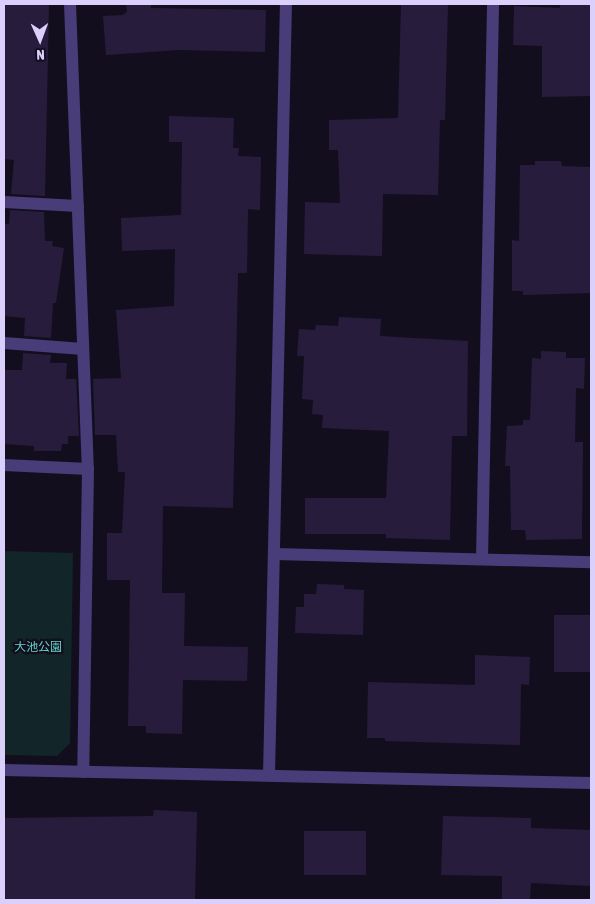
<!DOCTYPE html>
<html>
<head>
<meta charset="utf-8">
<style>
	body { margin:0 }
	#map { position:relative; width:595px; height:904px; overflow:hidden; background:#130e1e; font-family:"Asap Condensed","Noto Sans JP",sans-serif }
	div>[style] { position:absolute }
	.green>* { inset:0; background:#122528 }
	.building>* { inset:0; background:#281c3d; transform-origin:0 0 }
	.street>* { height:12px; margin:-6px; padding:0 6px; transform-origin:6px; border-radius:6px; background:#483d79 }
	span { translate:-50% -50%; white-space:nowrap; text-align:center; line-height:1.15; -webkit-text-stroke:4.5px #130e1e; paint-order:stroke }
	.park-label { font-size:12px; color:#63d4c8 }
	.frame { position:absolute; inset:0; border:5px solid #dbcffb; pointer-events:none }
	.north { position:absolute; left:15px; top:15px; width:50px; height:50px; -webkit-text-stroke:4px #130e1e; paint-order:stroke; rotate:178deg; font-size:14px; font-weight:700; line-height:20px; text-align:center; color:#dbcffb }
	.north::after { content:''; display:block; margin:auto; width:18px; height:22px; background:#dbcffb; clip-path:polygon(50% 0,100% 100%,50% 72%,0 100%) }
</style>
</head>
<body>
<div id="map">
	<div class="green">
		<i style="clip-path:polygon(4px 551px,73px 553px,70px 743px,57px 756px,4px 755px)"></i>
	</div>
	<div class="building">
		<i style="clip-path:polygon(4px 4px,49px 4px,45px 196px,11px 194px,14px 160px,4px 159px)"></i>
		<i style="clip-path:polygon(126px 4px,151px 4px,151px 8px,266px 10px,265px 52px,179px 50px,106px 55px,103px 16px,123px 15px,127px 12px)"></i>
		<i style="clip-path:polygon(401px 4px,448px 4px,445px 120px,440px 120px,438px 195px,383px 194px,382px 256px,304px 254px,305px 202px,340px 203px,338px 150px,329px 150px,329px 120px,398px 118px)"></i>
		<i style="clip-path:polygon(560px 4px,591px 4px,591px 96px,542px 97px,542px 46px,513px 45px,514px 6px,560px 8px)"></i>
		<i style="clip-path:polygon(169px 116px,234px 118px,233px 148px,239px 148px,238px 156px,261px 157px,260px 210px,248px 209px,247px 273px,238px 273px,233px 508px,163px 506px,162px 593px,185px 593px,184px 646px,248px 647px,247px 681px,183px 680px,182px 734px,146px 733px,146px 726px,128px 726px,130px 580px,107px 580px,107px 533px,122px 533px,125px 472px,118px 472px,116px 435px,95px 435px,93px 379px,121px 378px,116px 310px,174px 306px,175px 249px,122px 251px,121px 218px,181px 215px,182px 142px,169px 142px)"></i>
		<i style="clip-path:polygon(535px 161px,561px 161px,562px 166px,590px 167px,590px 293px,523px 295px,523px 291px,512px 291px,512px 240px,519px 241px,520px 165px,535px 165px)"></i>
		<i style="clip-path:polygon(10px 210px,44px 212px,45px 241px,53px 241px,52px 246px,64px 248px,56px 303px,53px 303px,51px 338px,24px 336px,25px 318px,4px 316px,4px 224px,9px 224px)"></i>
		<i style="clip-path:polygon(339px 317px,381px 319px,380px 336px,468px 341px,467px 436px,452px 436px,450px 540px,386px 538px,386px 534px,305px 534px,305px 498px,386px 498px,389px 431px,322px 428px,323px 415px,312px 414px,313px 400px,302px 399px,304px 356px,297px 356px,299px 329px,315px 330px,316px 325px,338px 326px)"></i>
		<i style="clip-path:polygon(541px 351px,566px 352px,566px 358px,585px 358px,584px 389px,576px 388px,575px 442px,583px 442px,582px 539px,526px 540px,525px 530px,511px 530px,510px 466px,505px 466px,507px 426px,523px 425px,523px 420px,530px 420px,532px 358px,541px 359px)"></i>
		<i style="clip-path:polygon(23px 353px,51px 355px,50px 363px,67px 363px,66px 379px,76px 379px,79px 436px,68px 436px,68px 444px,62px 444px,61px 451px,34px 451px,34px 446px,4px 444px,4px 370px,22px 370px)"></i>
		<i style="clip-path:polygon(317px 584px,344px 585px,344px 589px,364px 590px,363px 635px,295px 633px,296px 607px,304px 607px,304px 594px,316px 594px)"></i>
		<i style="left:554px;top:615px;width:37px;height:57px"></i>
		<i style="clip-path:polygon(475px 655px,530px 657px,529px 685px,521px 684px,520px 745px,385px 741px,385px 738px,367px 738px,368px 682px,475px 685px)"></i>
		<i style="clip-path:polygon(154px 810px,197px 812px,195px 900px,4px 900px,4px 818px,153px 816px)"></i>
		<i style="clip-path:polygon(443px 816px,531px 818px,531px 828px,591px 830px,591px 886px,531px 883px,530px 900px,502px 900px,502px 876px,441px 875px)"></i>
		<i style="left:304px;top:831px;width:62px;height:44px"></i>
	</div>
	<div class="street">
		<i style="left:70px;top:4px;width:465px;rotate:87.8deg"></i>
		<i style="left:88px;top:469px;width:303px;rotate:90.9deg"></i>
		<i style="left:4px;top:202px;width:74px;rotate:3.1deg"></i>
		<i style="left:4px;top:343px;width:79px;rotate:4.3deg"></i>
		<i style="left:4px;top:465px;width:84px;rotate:2.7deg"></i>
		<i style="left:275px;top:554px;width:316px;rotate:1.5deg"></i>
		<i style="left:482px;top:559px;width:555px;rotate:-88.86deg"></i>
		<i style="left:4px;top:770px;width:587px;rotate:1.27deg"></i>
		<i style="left:269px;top:775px;width:771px;rotate:-88.74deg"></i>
	</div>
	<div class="park-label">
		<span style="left:38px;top:648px">大池公園</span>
	</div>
	<div class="frame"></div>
	<div class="north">N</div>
</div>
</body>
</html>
